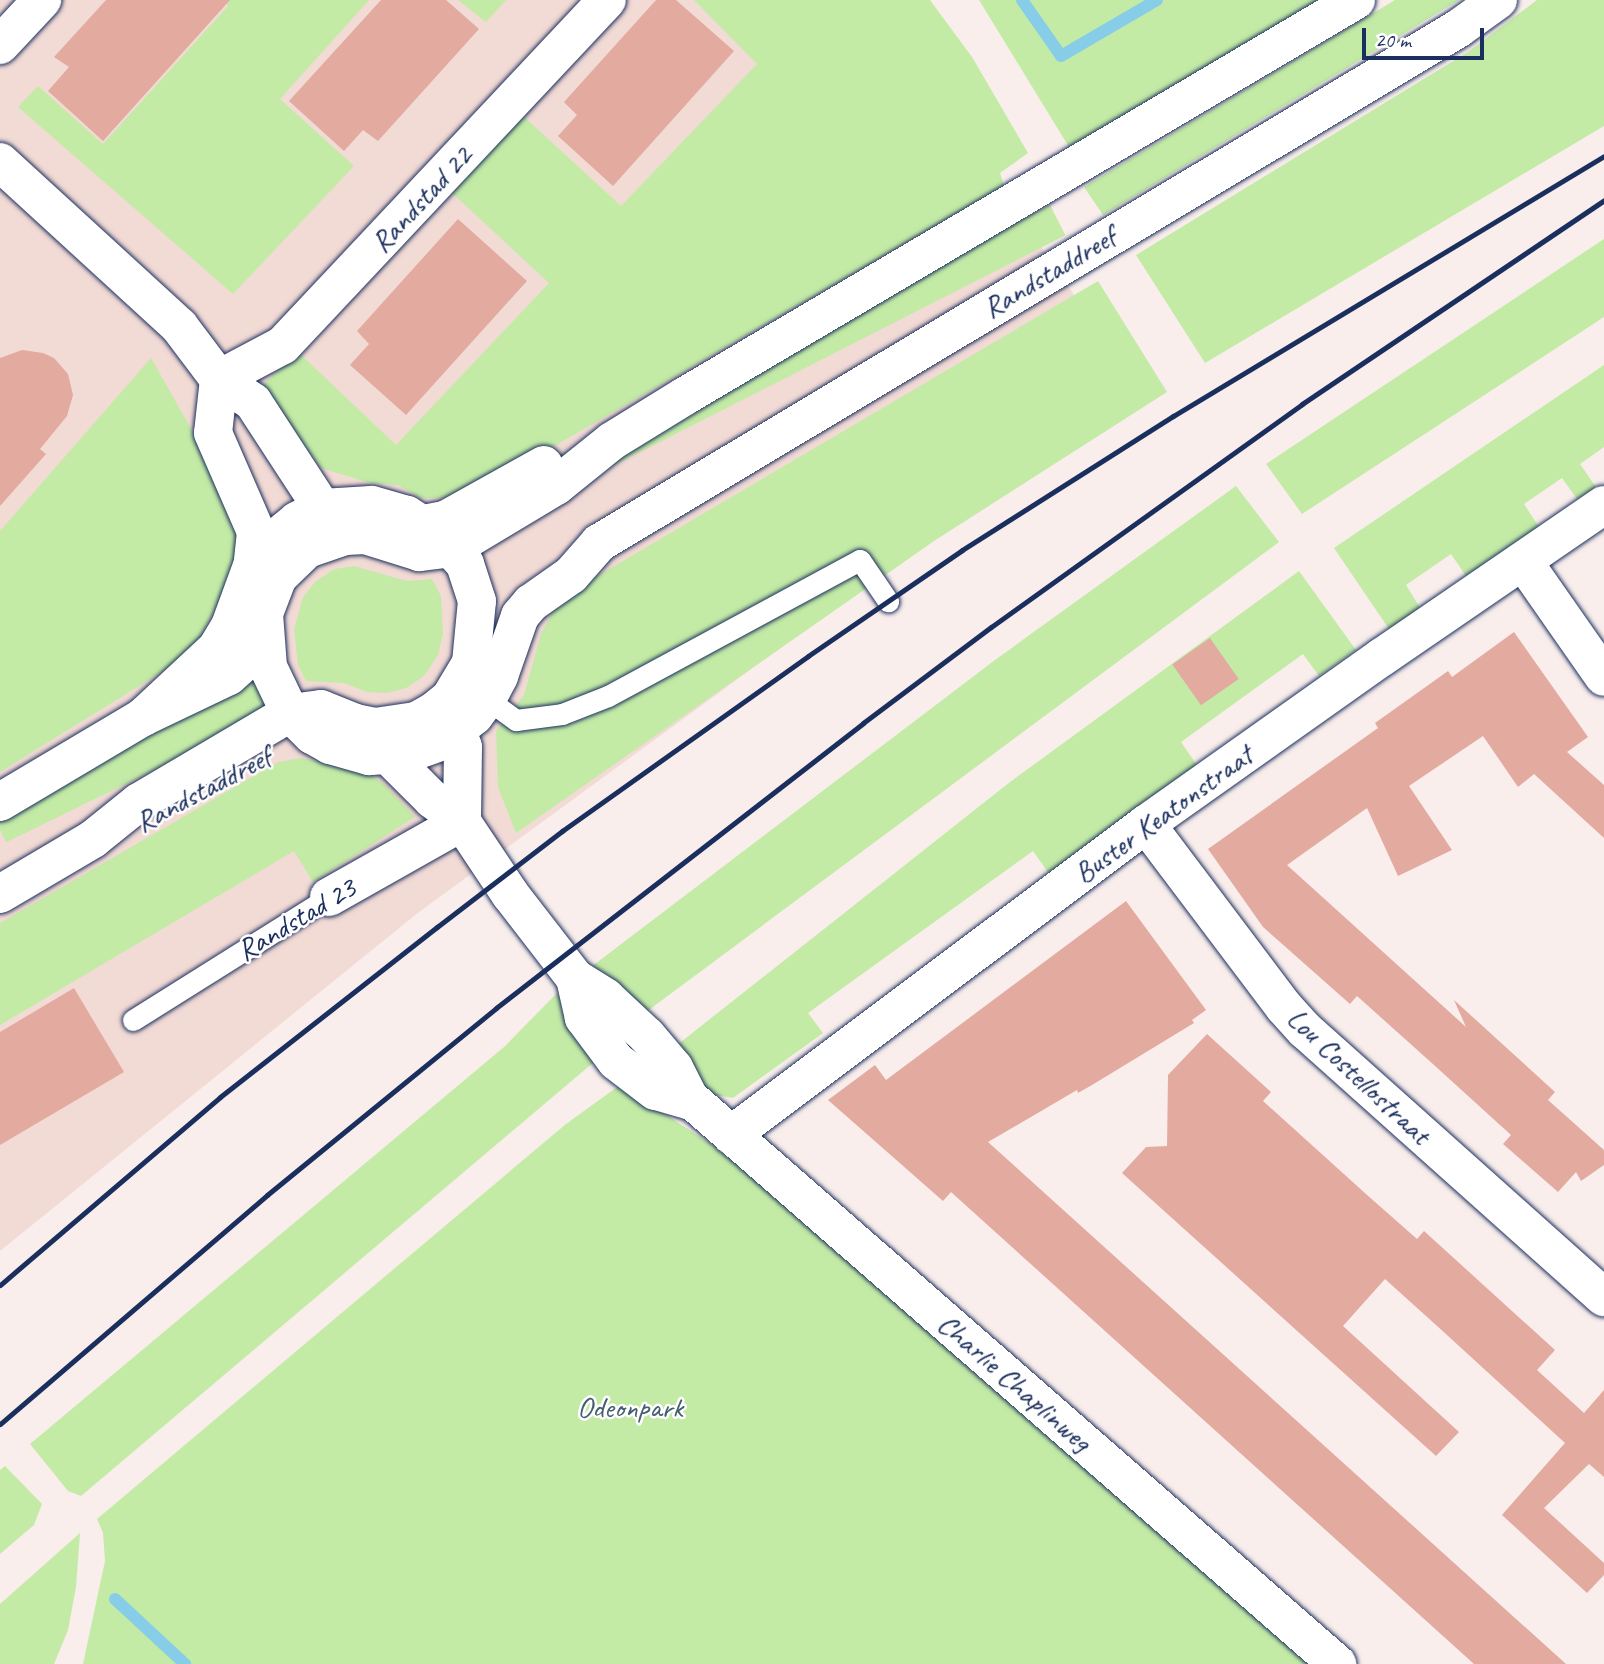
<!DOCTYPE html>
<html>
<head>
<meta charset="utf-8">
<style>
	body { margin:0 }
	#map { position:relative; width:1604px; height:1664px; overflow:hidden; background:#f9eeec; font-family:Caveat,sans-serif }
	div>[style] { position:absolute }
	.built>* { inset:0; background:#f2dad5 }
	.green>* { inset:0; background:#c3eba6; transform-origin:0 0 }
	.stream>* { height:12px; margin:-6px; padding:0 6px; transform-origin:6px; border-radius:6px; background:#87cde8 }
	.building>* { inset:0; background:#e3aaa0; transform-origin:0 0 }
	.roads { filter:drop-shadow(0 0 2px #1b2f5e) drop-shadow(0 0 2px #1b2f5e) }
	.service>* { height:21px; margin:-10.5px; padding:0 10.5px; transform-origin:10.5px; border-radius:10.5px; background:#fff }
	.minor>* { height:38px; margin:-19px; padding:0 19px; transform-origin:19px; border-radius:19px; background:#fff }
	.secondary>* { height:38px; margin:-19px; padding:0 19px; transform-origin:19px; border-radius:19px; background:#fff }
	.rail>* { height:5px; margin:-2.5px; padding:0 2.5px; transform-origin:2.5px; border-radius:2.5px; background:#1b2f5e }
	span { translate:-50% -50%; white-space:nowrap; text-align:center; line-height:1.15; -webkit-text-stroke:5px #fff; paint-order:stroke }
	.street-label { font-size:30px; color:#1b2f5e }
	.park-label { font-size:30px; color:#455e70 }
	.scale { position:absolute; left:1362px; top:28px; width:122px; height:32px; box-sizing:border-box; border:4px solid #1b2f5e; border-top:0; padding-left:9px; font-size:21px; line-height:24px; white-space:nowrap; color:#1b2f5e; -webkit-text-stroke:5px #fff; paint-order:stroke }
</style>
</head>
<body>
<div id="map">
	<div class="built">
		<i style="clip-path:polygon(0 0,872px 0,1137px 387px,419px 912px,0 1251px)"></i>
	</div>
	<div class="green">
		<i style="clip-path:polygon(223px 0,369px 0,280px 99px,354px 166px,233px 294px,18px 107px,38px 86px,103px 144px,228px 6px)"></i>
		<i style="clip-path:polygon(458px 0,506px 0,486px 22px)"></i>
		<i style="clip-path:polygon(694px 0,930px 0,972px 57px,1028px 153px,1000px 173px,1004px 186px,494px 481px,454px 498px,420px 498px,398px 485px,370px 483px,321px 468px,261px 387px,297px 351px,396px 445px,549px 283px,451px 192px,520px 113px,621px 206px,757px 64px)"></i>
		<i style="clip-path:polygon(979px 0,1325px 0,1069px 147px)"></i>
		<i style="clip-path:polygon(1395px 0,1459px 0,1103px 215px,1084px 187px)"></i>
		<i style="clip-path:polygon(1537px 0,1604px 0,1604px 126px,1205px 363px,1136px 255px,1468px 52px)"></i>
		<i style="left:1050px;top:205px;width:34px;height:672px;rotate:63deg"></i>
		<i style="clip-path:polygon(1604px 239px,1604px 317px,1302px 514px,1266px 464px)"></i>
		<i style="clip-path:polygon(1098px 281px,1167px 392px,934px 541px,516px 833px,498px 787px,496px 731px,524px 695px,541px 634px,560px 598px)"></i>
		<i style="clip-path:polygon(151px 358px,202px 448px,239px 528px,236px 565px,194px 652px,0 772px,0 531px)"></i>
		<i style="clip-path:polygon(1604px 365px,1604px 447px,1580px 464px,1596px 487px,1577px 499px,1562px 478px,1524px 504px,1539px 527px,1466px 576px,1451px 554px,1406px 585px,1422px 611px,1391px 632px,1334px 548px)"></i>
		<i style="clip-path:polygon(1236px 486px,1279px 542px,646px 1012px,591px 967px,995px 660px)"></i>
		<i style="clip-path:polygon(354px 566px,407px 581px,432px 579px,441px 596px,443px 633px,438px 655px,424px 676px,406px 688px,386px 693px,367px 692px,344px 683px,306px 681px,298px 665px,294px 630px,303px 597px,315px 582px,334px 569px)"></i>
		<i style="clip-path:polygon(1299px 571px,1356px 650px,1319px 676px,1303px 654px,1181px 742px,1201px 771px,1052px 878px,1033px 851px,808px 1013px,823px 1033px,733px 1098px,710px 1094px,672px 1049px,1010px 782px)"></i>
		<i style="left:256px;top:677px;width:39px;height:297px;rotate:64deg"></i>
		<i style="clip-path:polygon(301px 758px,364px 771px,383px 783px,415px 817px,313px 882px,294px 851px,0 1025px,0 923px,278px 762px)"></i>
		<i style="clip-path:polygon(557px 993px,594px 1062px,81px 1496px,68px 1491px,30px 1444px,504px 1047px)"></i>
		<i style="clip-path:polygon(620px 1085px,748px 1168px,1320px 1664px,83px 1664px,105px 1561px,103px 1533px,97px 1519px,566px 1124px)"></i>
		<i style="clip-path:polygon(5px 1466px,42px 1504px,34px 1525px,0 1554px,0 1470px)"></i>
		<i style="clip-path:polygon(80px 1533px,76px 1587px,68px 1630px,54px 1664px,0 1664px,0 1604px)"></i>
	</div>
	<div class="stream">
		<i style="left:1022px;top:0;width:68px;rotate:55.1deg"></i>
		<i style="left:1061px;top:56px;width:111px;rotate:-30.3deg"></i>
		<i style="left:115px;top:1599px;width:96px;rotate:42.9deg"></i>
	</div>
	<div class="building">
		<i style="clip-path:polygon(106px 0,230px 0,103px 141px,48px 91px,69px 67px,54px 57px)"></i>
		<i style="clip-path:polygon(381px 0,446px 0,479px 29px,378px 141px,363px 130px,344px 151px,289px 101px)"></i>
		<i style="clip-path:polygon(656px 0,676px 0,734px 51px,613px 186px,558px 136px,577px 115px,564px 102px)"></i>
		<i style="clip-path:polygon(458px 219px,527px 281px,406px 415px,350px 365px,369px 344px,357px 331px)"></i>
		<i style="clip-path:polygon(22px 350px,43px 353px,54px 358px,68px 374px,73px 395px,67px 416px,40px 449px,46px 454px,0 506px,0 358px)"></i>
		<i style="clip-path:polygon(1514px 632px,1588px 737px,1567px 752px,1604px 785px,1604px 838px,1534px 774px,1518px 787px,1483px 736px,1409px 786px,1452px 850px,1398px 876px,1367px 808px,1287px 865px,1466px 1027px,1454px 1000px,1555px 1092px,1548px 1100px,1604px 1150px,1604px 1165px,1581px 1181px,1576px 1172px,1558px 1192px,1503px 1144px,1511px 1135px,1434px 1065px,1357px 996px,1350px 1004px,1263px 927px,1208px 849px,1378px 728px,1375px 723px,1448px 671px,1452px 677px)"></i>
		<i style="left:1210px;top:638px;width:50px;height:46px;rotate:55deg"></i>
		<i style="clip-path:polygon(1126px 901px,1206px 1010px,1192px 1020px,1194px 1023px,1092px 1085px,1078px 1093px,1077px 1090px,988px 1142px,1566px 1664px,1474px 1664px,951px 1192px,943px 1201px,828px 1100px,875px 1065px,886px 1080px)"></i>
		<i style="clip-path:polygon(74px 988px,124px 1072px,0 1145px,0 1032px)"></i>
		<i style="clip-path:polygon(1207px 1034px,1271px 1092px,1263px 1101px,1366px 1194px,1417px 1239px,1424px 1231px,1555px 1350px,1537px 1370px,1584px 1413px,1604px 1390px,1604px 1477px,1589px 1464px,1544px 1508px,1604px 1563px,1604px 1575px,1587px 1593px,1502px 1515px,1565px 1443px,1436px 1325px,1385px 1279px,1343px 1326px,1459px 1432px,1436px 1456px,1122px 1173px,1146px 1147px,1167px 1146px,1168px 1075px)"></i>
	</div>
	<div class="roads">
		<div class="service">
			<i style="left:487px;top:699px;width:36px;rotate:36deg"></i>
			<i style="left:516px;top:720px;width:46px;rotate:-7.4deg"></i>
			<i style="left:562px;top:714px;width:49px;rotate:-21.4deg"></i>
			<i style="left:608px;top:696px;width:286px;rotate:-28.4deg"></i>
			<i style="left:860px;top:560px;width:50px;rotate:55.7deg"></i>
			<i style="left:133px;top:1020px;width:231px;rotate:-32.1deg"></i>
		</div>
		<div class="minor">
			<i style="left:0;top:45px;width:62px;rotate:-47deg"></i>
			<i style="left:0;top:162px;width:243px;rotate:42.5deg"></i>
			<i style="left:179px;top:326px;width:66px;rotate:53deg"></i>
			<i style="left:219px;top:379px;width:41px;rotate:34.1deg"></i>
			<i style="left:253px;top:402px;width:126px;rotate:56.9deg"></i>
			<i style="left:219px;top:379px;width:72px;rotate:-28deg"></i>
			<i style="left:283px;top:345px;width:473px;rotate:-46.8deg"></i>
			<i style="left:219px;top:379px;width:54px;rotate:96.3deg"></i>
			<i style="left:213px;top:433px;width:108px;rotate:66.5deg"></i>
			<i style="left:256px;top:532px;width:31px;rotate:96deg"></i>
			<i style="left:1523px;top:561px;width:141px;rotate:55.1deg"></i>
			<i style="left:457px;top:730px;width:18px;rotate:71deg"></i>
			<i style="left:463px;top:747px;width:75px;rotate:90.8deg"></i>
			<i style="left:389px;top:756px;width:61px;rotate:45deg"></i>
			<i style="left:432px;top:799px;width:38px;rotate:37deg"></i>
			<i style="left:462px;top:822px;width:87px;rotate:56.3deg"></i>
			<i style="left:510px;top:894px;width:106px;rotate:52.3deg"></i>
			<i style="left:1146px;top:824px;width:229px;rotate:53deg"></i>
			<i style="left:1284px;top:1007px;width:31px;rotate:48deg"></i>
			<i style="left:1305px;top:1030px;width:401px;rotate:41.8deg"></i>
			<i style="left:329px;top:897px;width:153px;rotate:-29.4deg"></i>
			<i style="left:575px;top:978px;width:36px;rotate:32deg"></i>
			<i style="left:605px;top:997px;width:57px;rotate:42.9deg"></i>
			<i style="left:647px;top:1036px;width:42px;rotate:49.8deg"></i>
			<i style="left:674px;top:1068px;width:37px;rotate:63deg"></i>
			<i style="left:691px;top:1101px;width:37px;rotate:-164deg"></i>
			<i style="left:655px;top:1091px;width:49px;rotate:-142.4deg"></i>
			<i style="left:616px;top:1061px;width:54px;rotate:-126.7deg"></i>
			<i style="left:584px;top:1018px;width:41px;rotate:-102.7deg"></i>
			<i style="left:686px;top:1095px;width:865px;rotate:41.15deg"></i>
			<i style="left:731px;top:1135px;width:519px;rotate:-36.85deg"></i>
			<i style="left:1146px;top:824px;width:289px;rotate:-35.3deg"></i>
			<i style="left:1382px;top:657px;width:269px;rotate:-34.4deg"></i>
		</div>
		<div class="secondary">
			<i style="left:1356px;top:0;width:779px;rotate:149.45deg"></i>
			<i style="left:685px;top:396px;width:86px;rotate:148.3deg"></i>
			<i style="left:612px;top:441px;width:72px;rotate:141.2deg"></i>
			<i style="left:556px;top:486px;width:120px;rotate:149deg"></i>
			<i style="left:453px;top:548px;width:34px;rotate:173deg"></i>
			<i style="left:419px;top:552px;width:57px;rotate:-162.5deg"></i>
			<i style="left:365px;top:535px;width:20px;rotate:177deg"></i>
			<i style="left:345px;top:536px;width:40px;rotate:161.1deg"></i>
			<i style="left:307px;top:549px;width:40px;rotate:136deg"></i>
			<i style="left:278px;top:577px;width:40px;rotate:111deg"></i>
			<i style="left:264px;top:614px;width:53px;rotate:85.7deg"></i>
			<i style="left:268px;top:667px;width:51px;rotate:64.4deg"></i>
			<i style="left:290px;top:713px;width:31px;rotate:45deg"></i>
			<i style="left:312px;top:735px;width:21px;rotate:29deg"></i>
			<i style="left:330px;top:745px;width:41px;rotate:15.8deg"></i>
			<i style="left:369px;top:756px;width:38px;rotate:-3deg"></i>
			<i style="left:407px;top:754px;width:37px;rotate:-20deg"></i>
			<i style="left:442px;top:741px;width:41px;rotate:-38deg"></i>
			<i style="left:474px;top:716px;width:21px;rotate:-53deg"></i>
			<i style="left:487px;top:699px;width:26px;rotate:-62deg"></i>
			<i style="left:499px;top:676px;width:64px;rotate:-70.7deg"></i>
			<i style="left:520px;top:616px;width:17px;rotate:-50deg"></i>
			<i style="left:531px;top:603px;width:49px;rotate:-35deg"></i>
			<i style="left:571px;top:575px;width:43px;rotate:-48.8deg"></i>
			<i style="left:599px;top:543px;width:1002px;rotate:-30.91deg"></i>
			<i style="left:1459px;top:28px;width:48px;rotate:-35.7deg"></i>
			<i style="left:424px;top:524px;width:21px;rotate:-11deg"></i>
			<i style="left:445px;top:520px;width:113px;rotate:-29.1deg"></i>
			<i style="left:0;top:802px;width:166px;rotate:-30.7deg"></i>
			<i style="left:143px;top:717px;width:95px;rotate:-25.5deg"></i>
			<i style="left:229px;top:676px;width:27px;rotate:-42deg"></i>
			<i style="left:249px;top:658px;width:29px;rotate:-59deg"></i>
			<i style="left:0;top:894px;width:108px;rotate:-30.6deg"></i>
			<i style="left:93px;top:839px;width:59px;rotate:-38.8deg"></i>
			<i style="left:139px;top:802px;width:175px;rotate:-30.5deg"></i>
			<i style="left:290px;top:713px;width:31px;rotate:-7deg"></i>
			<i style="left:321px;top:709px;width:37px;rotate:22deg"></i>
			<i style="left:355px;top:723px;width:20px;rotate:11deg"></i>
			<i style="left:375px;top:727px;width:41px;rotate:-8.3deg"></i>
			<i style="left:416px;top:721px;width:21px;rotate:-29deg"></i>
			<i style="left:434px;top:711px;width:21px;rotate:-39deg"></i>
			<i style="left:450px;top:698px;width:41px;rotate:-59deg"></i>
			<i style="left:471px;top:663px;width:62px;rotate:-84.5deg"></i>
			<i style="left:477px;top:601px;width:39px;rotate:-108deg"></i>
			<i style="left:465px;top:564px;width:39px;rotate:-132deg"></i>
			<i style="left:439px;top:535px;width:38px;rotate:-148deg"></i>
			<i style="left:407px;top:515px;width:37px;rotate:-164deg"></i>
			<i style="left:371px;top:505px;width:49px;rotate:176.5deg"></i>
			<i style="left:322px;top:508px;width:28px;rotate:153deg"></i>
			<i style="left:297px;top:521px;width:41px;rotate:140.9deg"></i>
			<i style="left:265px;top:547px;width:20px;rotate:127deg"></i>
			<i style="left:253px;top:563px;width:67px;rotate:110.1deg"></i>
			<i style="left:230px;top:626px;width:26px;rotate:121deg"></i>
			<i style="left:217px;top:648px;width:101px;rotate:137deg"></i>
		</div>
	</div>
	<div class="rail">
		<i style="left:0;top:1285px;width:289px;rotate:-40.5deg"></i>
		<i style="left:220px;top:1097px;width:276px;rotate:-38.1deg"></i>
		<i style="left:437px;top:927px;width:158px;rotate:-37.5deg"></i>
		<i style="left:562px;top:831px;width:302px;rotate:-35.4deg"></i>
		<i style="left:808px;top:656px;width:187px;rotate:-34.5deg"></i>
		<i style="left:962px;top:550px;width:250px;rotate:-32.4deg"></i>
		<i style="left:1173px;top:416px;width:503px;rotate:-31.1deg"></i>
		<i style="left:0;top:1424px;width:352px;rotate:-40.6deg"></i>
		<i style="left:267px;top:1195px;width:296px;rotate:-39.2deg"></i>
		<i style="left:496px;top:1008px;width:465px;rotate:-37.8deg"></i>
		<i style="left:863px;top:723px;width:160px;rotate:-36.9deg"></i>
		<i style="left:991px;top:627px;width:383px;rotate:-35.6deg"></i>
		<i style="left:1302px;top:404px;width:364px;rotate:-34deg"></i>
	</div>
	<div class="street-label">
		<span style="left:421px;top:199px;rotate:-47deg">Randstad 22</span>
		<span style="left:1049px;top:272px;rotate:-31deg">Randstaddreef</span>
		<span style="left:203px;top:789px;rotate:-28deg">Randstaddreef</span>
		<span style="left:1163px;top:814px;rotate:-36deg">Buster Keatonstraat</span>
		<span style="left:296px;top:919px;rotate:-31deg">Randstad 23</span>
		<span style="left:1359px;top:1076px;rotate:43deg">Lou Costellostraat</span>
		<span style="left:1015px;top:1382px;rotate:41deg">Charlie Chaplinweg</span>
	</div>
	<div class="park-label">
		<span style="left:630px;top:1407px">Odeonpark</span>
	</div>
	<div class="scale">20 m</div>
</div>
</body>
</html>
